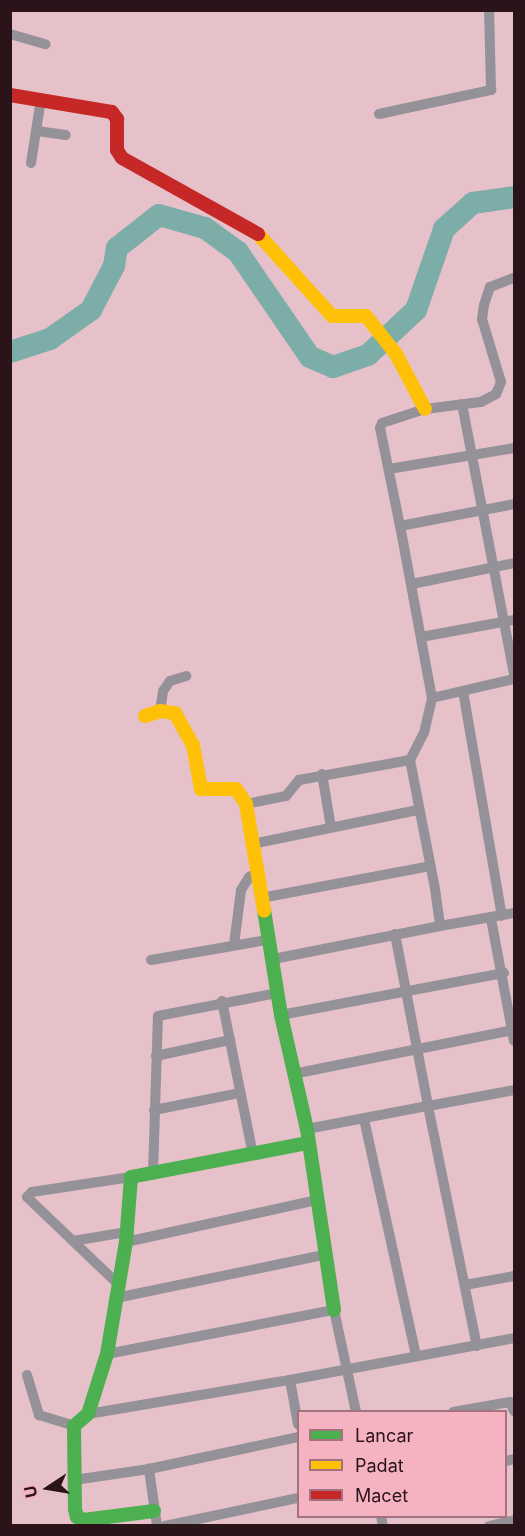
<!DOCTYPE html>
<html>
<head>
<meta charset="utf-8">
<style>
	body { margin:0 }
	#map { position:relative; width:525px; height:1536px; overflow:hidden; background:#e6c1c9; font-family:Inter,sans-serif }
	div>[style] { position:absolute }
	.river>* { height:22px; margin:-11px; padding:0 11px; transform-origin:11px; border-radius:11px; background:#7cada8 }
	.street>* { height:10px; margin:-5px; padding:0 5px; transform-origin:5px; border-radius:5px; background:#959198 }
	.fast>* { height:14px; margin:-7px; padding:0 7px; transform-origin:7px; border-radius:7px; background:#4caf50 }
	.slow>* { height:14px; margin:-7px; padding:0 7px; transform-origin:7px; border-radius:7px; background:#ffc107 }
	.jam>* { height:14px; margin:-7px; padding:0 7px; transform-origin:7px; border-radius:7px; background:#c62828 }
	span { translate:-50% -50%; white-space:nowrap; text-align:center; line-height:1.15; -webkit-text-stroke:4.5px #f5b2c1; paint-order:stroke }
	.frame { position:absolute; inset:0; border:12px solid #2b131a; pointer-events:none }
	.legend { position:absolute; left:297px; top:1410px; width:210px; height:108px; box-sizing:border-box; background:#f5b2c1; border:2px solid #a4727e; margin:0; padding:8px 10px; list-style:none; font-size:18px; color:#2b131a }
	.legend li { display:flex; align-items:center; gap:12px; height:30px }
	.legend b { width:30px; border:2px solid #a4727e }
	.north { position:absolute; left:18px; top:1458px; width:60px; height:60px; -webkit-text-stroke:4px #f5b2c1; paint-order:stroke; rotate:258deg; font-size:16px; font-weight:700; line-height:24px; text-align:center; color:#2b131a }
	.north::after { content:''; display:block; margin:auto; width:21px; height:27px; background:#2b131a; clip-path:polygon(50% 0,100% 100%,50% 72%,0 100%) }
</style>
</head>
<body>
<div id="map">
	<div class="river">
		<i style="left:10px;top:352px;width:42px;rotate:-18deg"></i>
		<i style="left:50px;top:339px;width:50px;rotate:-35.3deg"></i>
		<i style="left:91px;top:310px;width:50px;rotate:-62.4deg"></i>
		<i style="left:114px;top:266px;width:18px;rotate:-81deg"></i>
		<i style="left:117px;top:248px;width:53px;rotate:-38.2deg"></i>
		<i style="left:159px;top:215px;width:48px;rotate:15.8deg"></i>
		<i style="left:205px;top:228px;width:41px;rotate:36deg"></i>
		<i style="left:238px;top:252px;width:127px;rotate:55.6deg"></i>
		<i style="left:310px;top:357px;width:25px;rotate:23deg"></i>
		<i style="left:333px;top:367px;width:37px;rotate:-19deg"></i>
		<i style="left:368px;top:355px;width:66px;rotate:-43.2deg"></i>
		<i style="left:416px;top:310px;width:86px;rotate:-70.9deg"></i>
		<i style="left:444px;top:229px;width:39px;rotate:-42deg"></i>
		<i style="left:473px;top:203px;width:41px;rotate:-8.3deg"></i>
	</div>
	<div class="street">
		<i style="left:10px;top:34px;width:37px;rotate:16deg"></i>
		<i style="left:379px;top:114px;width:115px;rotate:-12.1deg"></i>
		<i style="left:491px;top:90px;width:80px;rotate:-91.4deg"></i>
		<i style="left:37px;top:131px;width:29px;rotate:8deg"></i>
		<i style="left:31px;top:163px;width:65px;rotate:-81.1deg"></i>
		<i style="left:462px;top:404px;width:274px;rotate:79.1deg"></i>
		<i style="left:389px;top:469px;width:127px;rotate:-9.5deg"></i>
		<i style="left:400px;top:526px;width:100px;rotate:-101.5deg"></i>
		<i style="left:380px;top:428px;width:5px;rotate:-68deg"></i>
		<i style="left:382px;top:423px;width:45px;rotate:-18deg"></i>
		<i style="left:425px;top:409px;width:56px;rotate:-7.1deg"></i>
		<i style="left:481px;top:402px;width:17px;rotate:-28deg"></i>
		<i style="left:496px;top:394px;width:13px;rotate:-67deg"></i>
		<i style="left:501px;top:382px;width:66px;rotate:-106.8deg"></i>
		<i style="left:482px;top:319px;width:14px;rotate:-82deg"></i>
		<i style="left:484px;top:305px;width:19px;rotate:-72deg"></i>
		<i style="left:490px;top:287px;width:26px;rotate:-21deg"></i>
		<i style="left:412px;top:584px;width:104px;rotate:-11.6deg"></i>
		<i style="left:421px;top:637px;width:95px;rotate:-10.4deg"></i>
		<i style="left:463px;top:691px;width:228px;rotate:80.2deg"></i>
		<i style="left:432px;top:698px;width:175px;rotate:-100.5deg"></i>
		<i style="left:400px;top:526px;width:116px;rotate:-10.9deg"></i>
		<i style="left:160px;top:711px;width:20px;rotate:-81deg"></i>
		<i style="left:163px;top:691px;width:12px;rotate:-55deg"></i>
		<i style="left:170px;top:681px;width:17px;rotate:-17deg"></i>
		<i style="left:410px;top:760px;width:30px;rotate:-63deg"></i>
		<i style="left:424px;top:733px;width:36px;rotate:-77deg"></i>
		<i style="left:432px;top:698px;width:84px;rotate:-13deg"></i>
		<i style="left:322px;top:774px;width:54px;rotate:80.4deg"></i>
		<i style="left:246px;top:804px;width:41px;rotate:-11.3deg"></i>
		<i style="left:286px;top:796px;width:21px;rotate:-51deg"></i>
		<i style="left:299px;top:780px;width:113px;rotate:-10.2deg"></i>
		<i style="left:410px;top:760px;width:131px;rotate:79deg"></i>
		<i style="left:435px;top:889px;width:37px;rotate:82deg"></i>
		<i style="left:440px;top:926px;width:170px;rotate:168.8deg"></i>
		<i style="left:252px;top:844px;width:169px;rotate:-11.6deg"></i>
		<i style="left:261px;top:898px;width:172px;rotate:-10.7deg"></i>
		<i style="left:491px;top:919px;width:124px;rotate:79.3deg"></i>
		<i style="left:440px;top:926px;width:75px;rotate:-10deg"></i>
		<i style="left:395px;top:934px;width:175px;rotate:79.1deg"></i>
		<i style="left:428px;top:1106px;width:87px;rotate:-10.5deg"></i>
		<i style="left:234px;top:945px;width:55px;rotate:-82.7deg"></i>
		<i style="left:241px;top:890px;width:15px;rotate:-58deg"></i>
		<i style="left:249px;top:877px;width:8px;rotate:-30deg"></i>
		<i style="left:151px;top:960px;width:118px;rotate:-9.8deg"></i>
		<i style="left:222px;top:1001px;width:157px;rotate:78.6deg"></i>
		<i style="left:281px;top:1015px;width:227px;rotate:-10.7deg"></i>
		<i style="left:156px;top:1056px;width:76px;rotate:-12.2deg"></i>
		<i style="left:293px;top:1074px;width:224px;rotate:-11.3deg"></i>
		<i style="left:154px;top:1110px;width:88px;rotate:-11.2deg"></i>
		<i style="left:364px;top:1119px;width:243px;rotate:77.6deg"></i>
		<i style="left:307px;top:1129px;width:123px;rotate:-10.8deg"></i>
		<i style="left:428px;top:1106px;width:245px;rotate:78.5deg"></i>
		<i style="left:153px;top:1174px;width:158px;rotate:-88.2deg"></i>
		<i style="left:158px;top:1016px;width:121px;rotate:-10.9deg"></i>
		<i style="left:73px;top:1241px;width:55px;rotate:-9.5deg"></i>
		<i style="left:126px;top:1242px;width:196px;rotate:-12.4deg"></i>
		<i style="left:119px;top:1285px;width:127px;rotate:-136.3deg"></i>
		<i style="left:27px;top:1197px;width:7px;rotate:-45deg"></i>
		<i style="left:32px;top:1192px;width:100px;rotate:-8.6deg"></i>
		<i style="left:465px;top:1285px;width:50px;rotate:-10.4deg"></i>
		<i style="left:116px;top:1298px;width:211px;rotate:-11.7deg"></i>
		<i style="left:107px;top:1354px;width:231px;rotate:-11deg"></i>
		<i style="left:334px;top:1310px;width:104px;rotate:77.8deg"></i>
		<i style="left:27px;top:1375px;width:42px;rotate:73.3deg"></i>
		<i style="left:39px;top:1415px;width:37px;rotate:17deg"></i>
		<i style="left:290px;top:1380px;width:228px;rotate:-10.6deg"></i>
		<i style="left:453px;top:1412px;width:58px;rotate:-10deg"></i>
		<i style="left:510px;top:1402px;width:10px;rotate:66deg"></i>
		<i style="left:88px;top:1414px;width:205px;rotate:-9.6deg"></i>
		<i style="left:290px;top:1380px;width:45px;rotate:79.7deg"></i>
		<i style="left:506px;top:1461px;width:8px;rotate:-14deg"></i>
		<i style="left:74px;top:1480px;width:76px;rotate:-8.3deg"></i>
		<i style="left:381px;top:1516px;width:10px;rotate:79deg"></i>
		<i style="left:157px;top:1526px;width:58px;rotate:-98deg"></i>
		<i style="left:149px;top:1469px;width:152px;rotate:-12.1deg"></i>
		<i style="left:165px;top:1526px;width:136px;rotate:-11.9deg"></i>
		<i style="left:489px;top:1526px;width:26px;rotate:-13deg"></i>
	</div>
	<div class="fast">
		<i style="left:264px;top:910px;width:106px;rotate:80.8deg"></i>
		<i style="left:281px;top:1015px;width:117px;rotate:77.2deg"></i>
		<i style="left:307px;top:1129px;width:183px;rotate:81.5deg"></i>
		<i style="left:154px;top:1511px;width:71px;rotate:172.7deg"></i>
		<i style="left:84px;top:1520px;width:8px;rotate:-157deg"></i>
		<i style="left:77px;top:1517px;width:8px;rotate:-104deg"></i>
		<i style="left:75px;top:1509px;width:83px;rotate:-90.7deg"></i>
		<i style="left:74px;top:1426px;width:18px;rotate:-41deg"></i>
		<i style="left:88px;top:1414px;width:63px;rotate:-72.4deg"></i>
		<i style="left:107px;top:1354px;width:114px;rotate:-80.4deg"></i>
		<i style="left:126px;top:1242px;width:65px;rotate:-85.6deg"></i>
		<i style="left:131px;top:1177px;width:180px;rotate:-10.9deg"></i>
	</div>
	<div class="slow">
		<i style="left:258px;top:234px;width:110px;rotate:47.9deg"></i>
		<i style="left:332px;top:316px;width:34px"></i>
		<i style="left:366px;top:316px;width:48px;rotate:51.7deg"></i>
		<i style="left:396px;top:354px;width:62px;rotate:62.2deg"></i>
		<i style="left:145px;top:716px;width:16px;rotate:-18deg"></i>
		<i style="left:160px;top:711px;width:15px;rotate:8deg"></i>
		<i style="left:175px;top:713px;width:37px;rotate:61deg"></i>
		<i style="left:193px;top:745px;width:45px;rotate:79.7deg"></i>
		<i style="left:201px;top:789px;width:35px"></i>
		<i style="left:236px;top:789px;width:18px;rotate:56deg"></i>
		<i style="left:246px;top:804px;width:108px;rotate:80.4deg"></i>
	</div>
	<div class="jam">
		<i style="left:10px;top:95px;width:103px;rotate:9.5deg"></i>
		<i style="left:112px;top:112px;width:9px;rotate:54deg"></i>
		<i style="left:117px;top:119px;width:31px;rotate:90deg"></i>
		<i style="left:117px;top:150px;width:9px;rotate:58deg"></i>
		<i style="left:122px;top:158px;width:156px;rotate:29.2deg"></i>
	</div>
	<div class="frame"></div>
	<ul class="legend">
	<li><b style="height:8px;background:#4caf50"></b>Lancar</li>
	<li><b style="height:8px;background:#ffc107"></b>Padat</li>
	<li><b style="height:8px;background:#c62828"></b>Macet</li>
	</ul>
	<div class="north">U</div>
</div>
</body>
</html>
